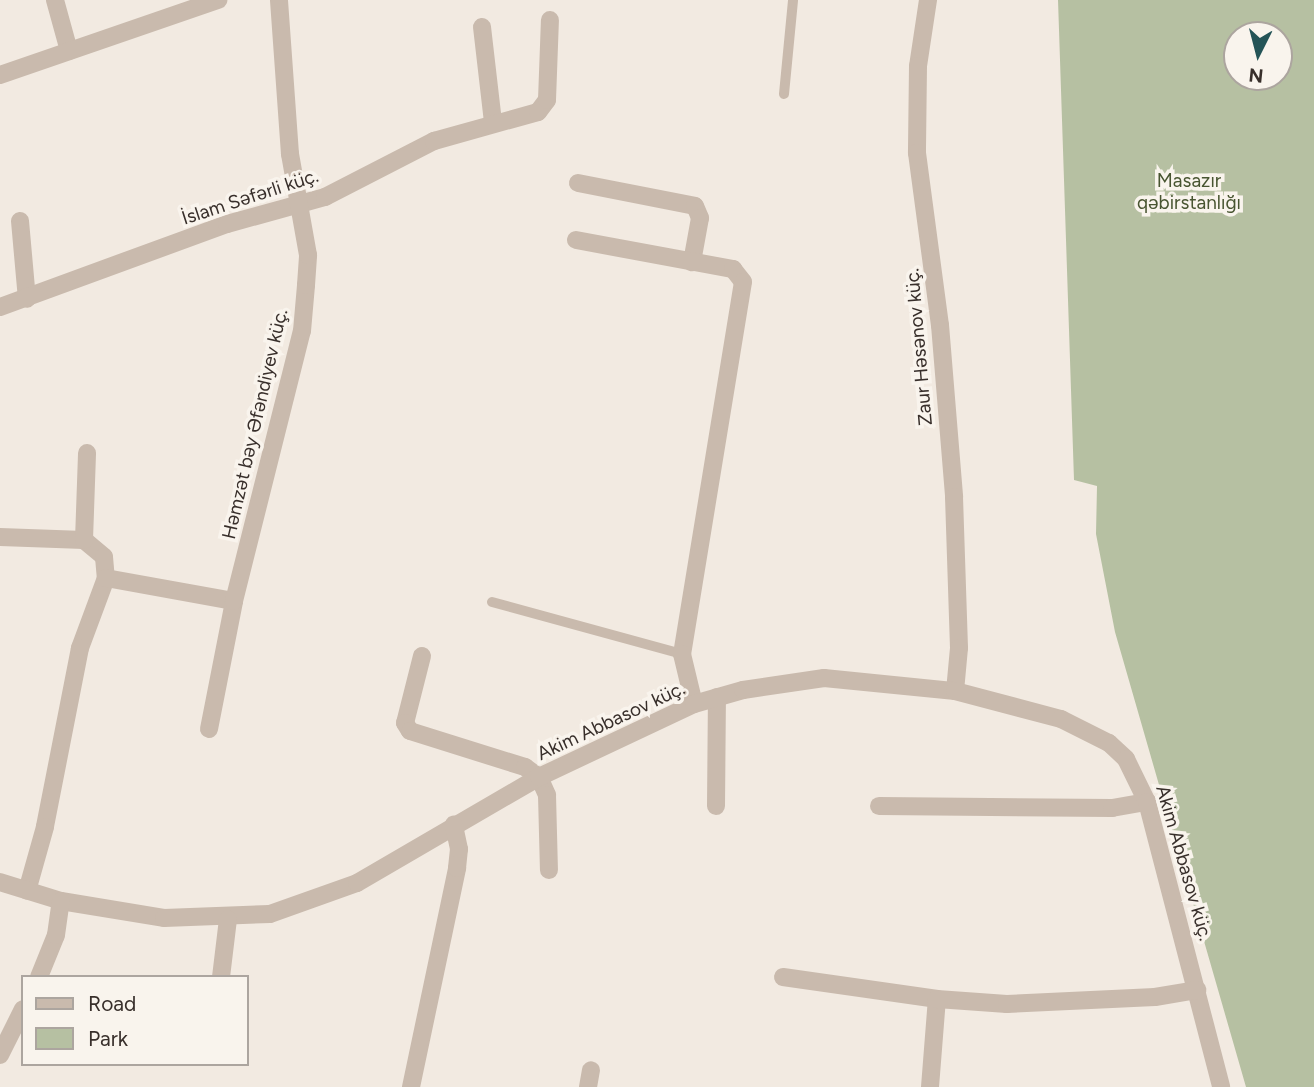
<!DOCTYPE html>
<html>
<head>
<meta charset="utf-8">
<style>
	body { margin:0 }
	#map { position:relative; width:1314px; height:1087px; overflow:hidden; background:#f2eae1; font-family:Figtree,sans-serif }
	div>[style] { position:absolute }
	.green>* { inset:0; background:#b6c0a2 }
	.lane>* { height:10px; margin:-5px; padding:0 5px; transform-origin:5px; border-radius:5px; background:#c9baad }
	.street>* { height:18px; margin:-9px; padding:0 9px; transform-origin:9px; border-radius:9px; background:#c9baad }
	span { translate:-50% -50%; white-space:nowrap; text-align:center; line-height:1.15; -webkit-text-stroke:7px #f9f4ed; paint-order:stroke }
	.park-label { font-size:19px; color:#485531 }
	.street-label { font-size:19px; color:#382f2b }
	.legend { position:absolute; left:21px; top:975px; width:228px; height:91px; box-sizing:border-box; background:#f9f4ed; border:2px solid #aca59f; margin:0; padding:9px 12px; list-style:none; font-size:21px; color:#382f2b }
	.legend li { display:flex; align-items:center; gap:14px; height:35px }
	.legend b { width:35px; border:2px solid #aca59f }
	.north { position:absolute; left:1223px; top:21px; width:70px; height:70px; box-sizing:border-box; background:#f9f4ed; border:2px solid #aca59f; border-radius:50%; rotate:186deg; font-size:19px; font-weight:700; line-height:28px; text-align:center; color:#382f2b }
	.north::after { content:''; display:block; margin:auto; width:24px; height:32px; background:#245457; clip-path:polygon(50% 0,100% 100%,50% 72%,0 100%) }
</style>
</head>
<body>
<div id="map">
	<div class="green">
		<i style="clip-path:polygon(evenodd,1058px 0,1314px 0,1314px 1087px,1246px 1087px,1115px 632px,1096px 534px,1097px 486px,1074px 480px,1058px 0,1237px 35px,1279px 35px,1279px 77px,1237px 77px,1237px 35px)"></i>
	</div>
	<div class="lane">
		<i style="left:784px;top:94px;width:94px;rotate:-84.5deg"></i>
		<i style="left:492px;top:602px;width:197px;rotate:15.3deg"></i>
	</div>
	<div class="street">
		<i style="left:55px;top:0;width:53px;rotate:74.6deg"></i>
		<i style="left:928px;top:0;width:67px;rotate:98.6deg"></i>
		<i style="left:918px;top:66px;width:87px;rotate:90.7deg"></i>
		<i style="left:917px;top:153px;width:174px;rotate:82.4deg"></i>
		<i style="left:940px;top:325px;width:173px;rotate:85.3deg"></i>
		<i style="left:954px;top:497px;width:151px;rotate:88.1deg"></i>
		<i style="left:959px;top:648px;width:43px;rotate:95.3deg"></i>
		<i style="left:482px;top:27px;width:96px;rotate:83.4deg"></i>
		<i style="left:0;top:75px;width:231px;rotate:-19deg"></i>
		<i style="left:578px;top:183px;width:119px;rotate:11.1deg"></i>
		<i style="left:695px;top:206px;width:13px;rotate:67deg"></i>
		<i style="left:700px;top:218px;width:45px;rotate:100.3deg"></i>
		<i style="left:20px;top:221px;width:78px;rotate:84.9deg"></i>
		<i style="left:576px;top:240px;width:160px;rotate:10.5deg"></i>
		<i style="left:733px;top:269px;width:16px;rotate:52deg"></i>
		<i style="left:743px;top:282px;width:377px;rotate:99.3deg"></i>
		<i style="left:682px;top:654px;width:51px;rotate:76.5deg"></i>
		<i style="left:0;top:307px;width:242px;rotate:-20.1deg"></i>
		<i style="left:227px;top:224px;width:102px;rotate:-15.4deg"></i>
		<i style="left:325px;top:197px;width:123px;rotate:-27.2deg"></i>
		<i style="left:434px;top:141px;width:108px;rotate:-15.6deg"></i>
		<i style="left:538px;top:112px;width:15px;rotate:-53deg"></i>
		<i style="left:547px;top:100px;width:80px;rotate:-87.9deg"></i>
		<i style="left:0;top:537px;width:84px;rotate:2deg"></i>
		<i style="left:84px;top:540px;width:26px;rotate:40deg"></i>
		<i style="left:104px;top:557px;width:21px;rotate:85deg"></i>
		<i style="left:106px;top:578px;width:75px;rotate:110.4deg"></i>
		<i style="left:80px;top:648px;width:182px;rotate:101.1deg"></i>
		<i style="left:45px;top:827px;width:66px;rotate:105.7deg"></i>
		<i style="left:84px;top:540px;width:87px;rotate:-88deg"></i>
		<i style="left:106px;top:578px;width:130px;rotate:10.2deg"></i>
		<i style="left:422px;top:656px;width:69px;rotate:104.2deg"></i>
		<i style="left:405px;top:723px;width:9px;rotate:58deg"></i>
		<i style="left:410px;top:731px;width:121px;rotate:17.4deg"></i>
		<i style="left:525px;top:767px;width:17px;rotate:36deg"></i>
		<i style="left:539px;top:777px;width:20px;rotate:66deg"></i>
		<i style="left:547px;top:795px;width:75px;rotate:88.5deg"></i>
		<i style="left:209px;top:729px;width:130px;rotate:-78.9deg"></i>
		<i style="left:234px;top:601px;width:278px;rotate:-75.9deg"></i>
		<i style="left:302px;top:331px;width:46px;rotate:-85deg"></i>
		<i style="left:306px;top:285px;width:30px;rotate:-86deg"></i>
		<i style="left:308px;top:255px;width:103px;rotate:-100.1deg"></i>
		<i style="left:290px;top:154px;width:154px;rotate:-94.1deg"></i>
		<i style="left:716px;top:806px;width:109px;rotate:-89.5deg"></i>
		<i style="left:879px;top:806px;width:233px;rotate:0.5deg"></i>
		<i style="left:1112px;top:808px;width:36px;rotate:-10deg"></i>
		<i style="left:0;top:882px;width:64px;rotate:17.3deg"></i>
		<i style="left:61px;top:901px;width:104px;rotate:9.4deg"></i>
		<i style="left:164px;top:918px;width:106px;rotate:-2.2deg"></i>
		<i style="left:270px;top:914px;width:92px;rotate:-19.6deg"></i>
		<i style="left:357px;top:883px;width:211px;rotate:-30.2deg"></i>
		<i style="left:539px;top:777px;width:171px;rotate:-25.2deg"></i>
		<i style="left:694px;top:704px;width:51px;rotate:-15.9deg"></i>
		<i style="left:743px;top:690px;width:82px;rotate:-8.4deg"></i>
		<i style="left:824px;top:678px;width:132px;rotate:5.7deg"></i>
		<i style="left:955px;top:691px;width:110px;rotate:14.8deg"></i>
		<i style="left:1061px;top:719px;width:54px;rotate:26.6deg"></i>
		<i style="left:1109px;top:743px;width:23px;rotate:43deg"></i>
		<i style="left:1126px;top:759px;width:48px;rotate:64deg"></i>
		<i style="left:1147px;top:802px;width:294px;rotate:75.4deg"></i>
		<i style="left:39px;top:977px;width:45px;rotate:-68deg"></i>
		<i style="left:56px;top:935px;width:34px;rotate:-82deg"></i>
		<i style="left:221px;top:977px;width:58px;rotate:-83.1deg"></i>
		<i style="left:783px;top:977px;width:156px;rotate:8.1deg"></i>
		<i style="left:0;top:1055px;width:51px;rotate:-63.4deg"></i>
		<i style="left:411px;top:1087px;width:224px;rotate:-78.1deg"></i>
		<i style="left:457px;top:868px;width:19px;rotate:-84deg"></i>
		<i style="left:459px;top:849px;width:25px;rotate:-102deg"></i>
		<i style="left:588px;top:1087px;width:17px;rotate:-80deg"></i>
		<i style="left:930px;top:1087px;width:88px;rotate:-85.5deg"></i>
		<i style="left:937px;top:999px;width:70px;rotate:4.1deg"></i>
		<i style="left:1007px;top:1004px;width:148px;rotate:-2.7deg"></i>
		<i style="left:1155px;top:997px;width:43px;rotate:-9.5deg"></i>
	</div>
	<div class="park-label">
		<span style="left:1189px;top:192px">Masazır<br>qəbirstanlığı</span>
	</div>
	<div class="street-label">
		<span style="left:250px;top:197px;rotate:-18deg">İslam Səfərli küç.</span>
		<span style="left:919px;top:347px;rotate:-95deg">Zaur Həsənov küç.</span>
		<span style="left:255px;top:424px;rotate:-77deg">Həmzət bəy Əfəndiyev küç.</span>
		<span style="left:611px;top:721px;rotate:-25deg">Akim Abbasov küç.</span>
		<span style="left:1184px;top:863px;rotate:74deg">Akim Abbasov küç.</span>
	</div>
	<ul class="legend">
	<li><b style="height:9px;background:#c9baad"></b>Road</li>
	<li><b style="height:19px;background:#b6c0a2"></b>Park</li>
	</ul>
	<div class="north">N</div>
</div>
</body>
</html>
